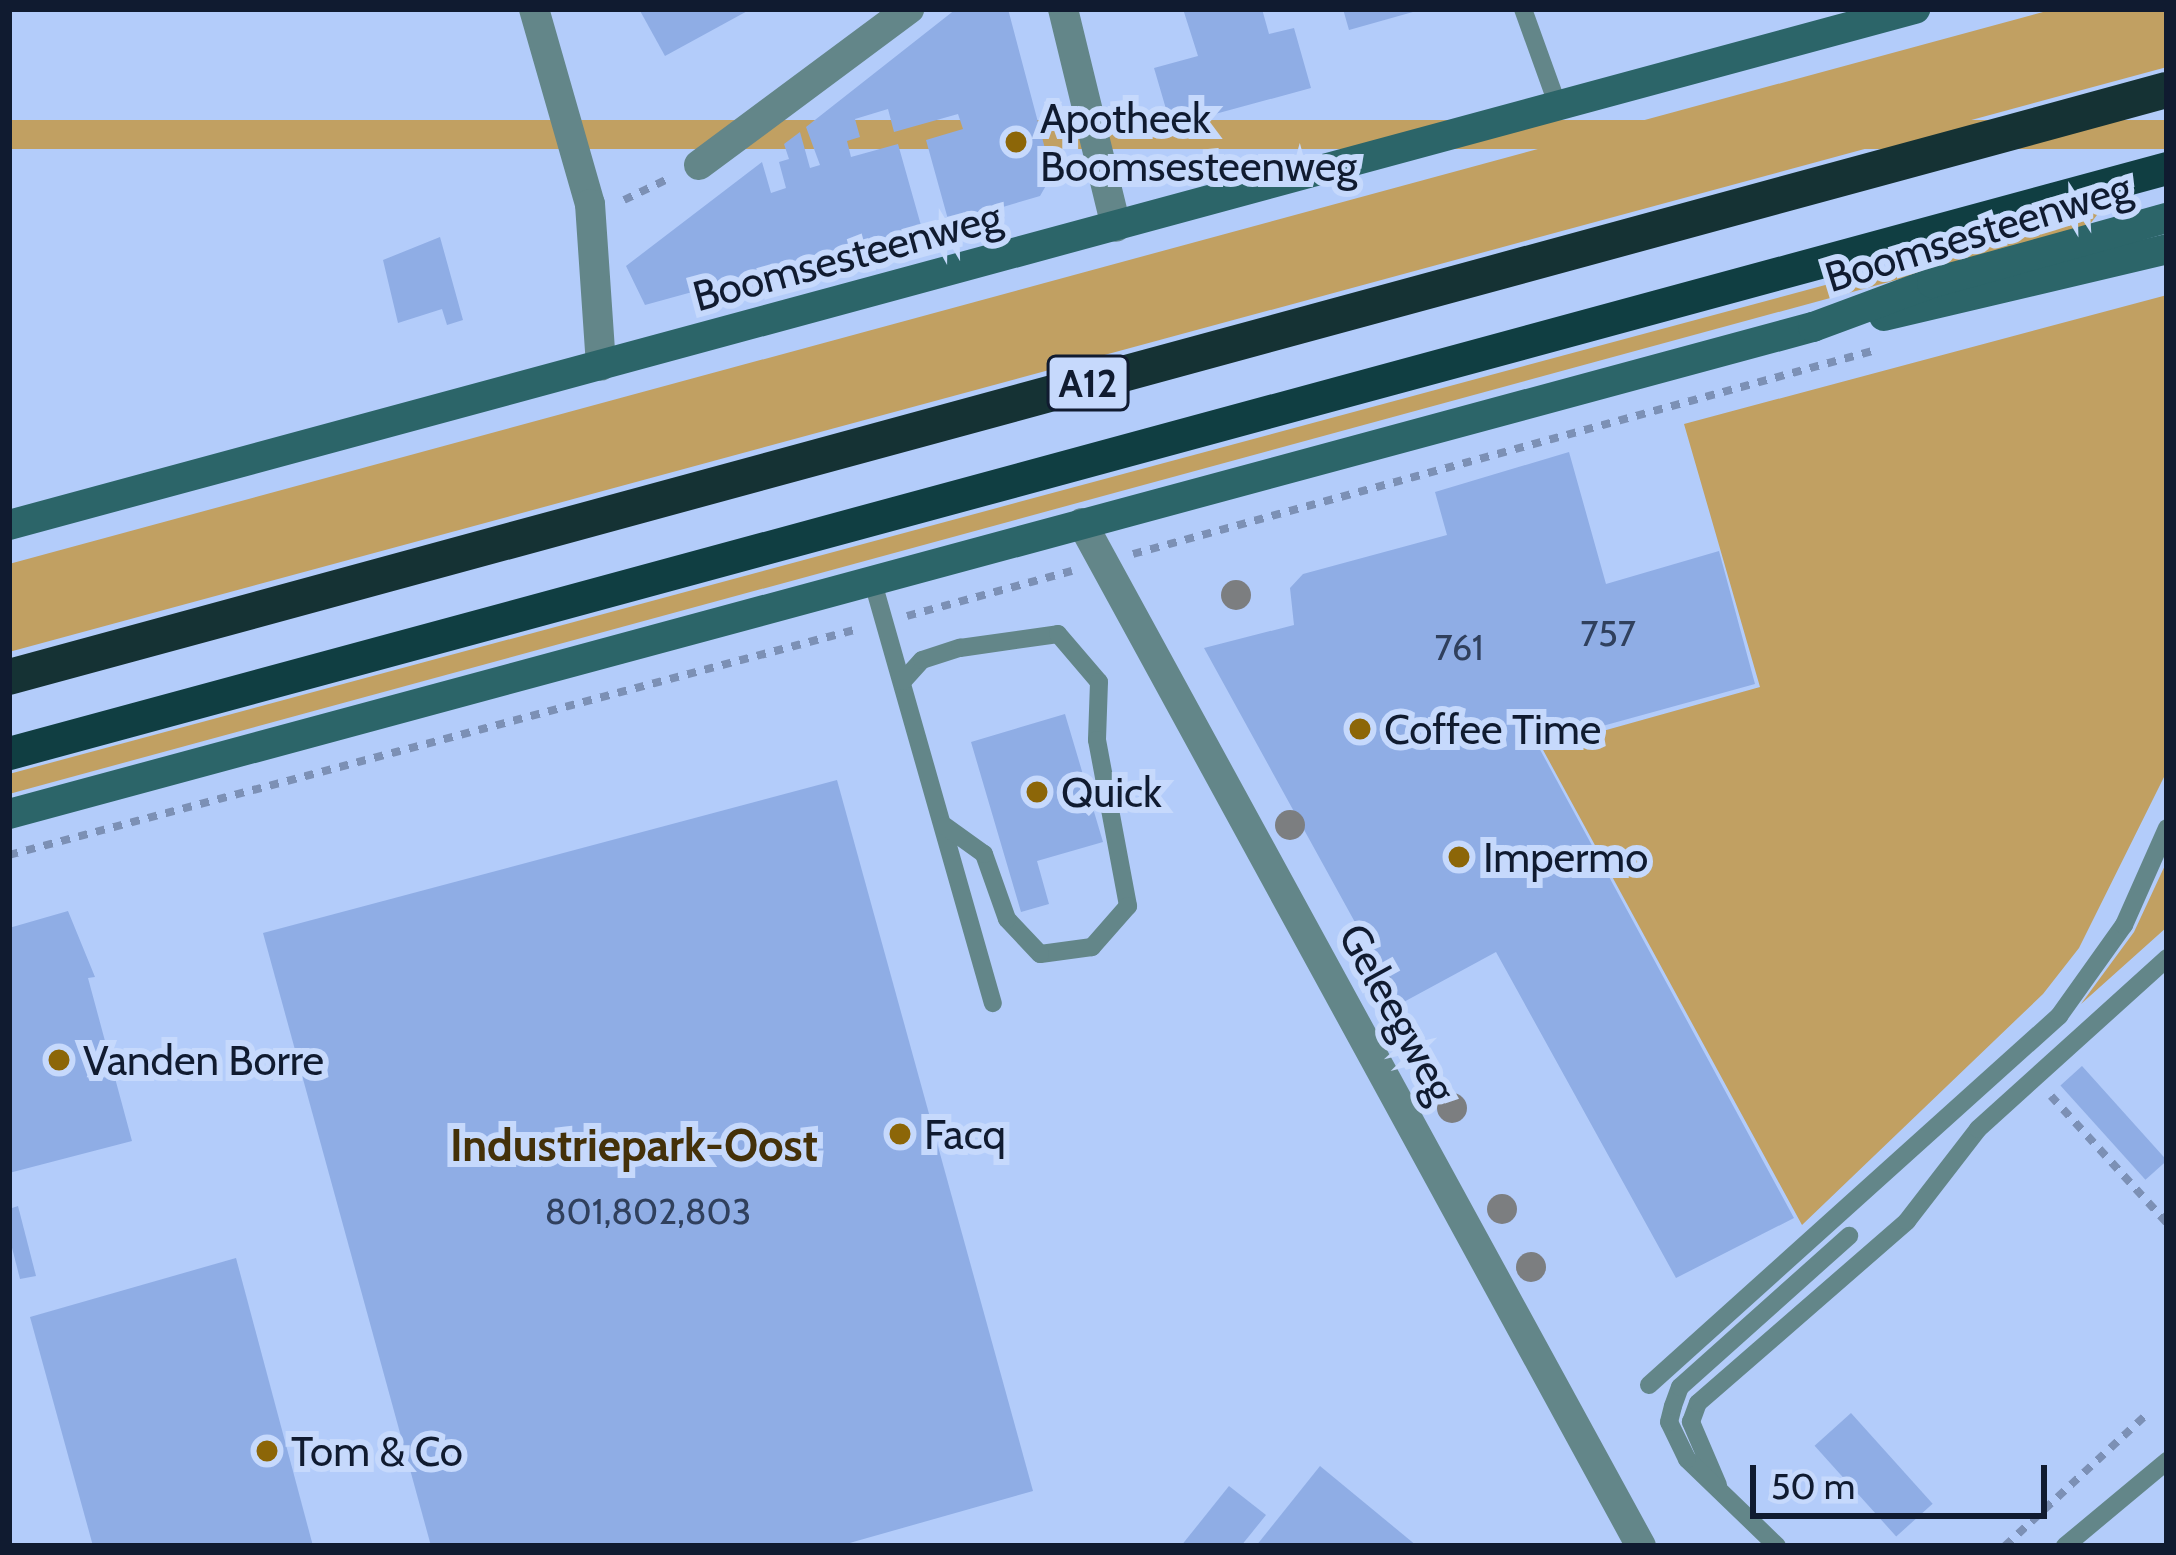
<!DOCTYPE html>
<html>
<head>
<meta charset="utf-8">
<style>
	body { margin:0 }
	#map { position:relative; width:2176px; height:1555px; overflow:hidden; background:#b3ccfa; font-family:Cabin,sans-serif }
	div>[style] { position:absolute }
	.green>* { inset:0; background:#c1a062; transform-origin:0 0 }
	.building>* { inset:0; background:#8fade5; transform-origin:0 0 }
	.path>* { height:8px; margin-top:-4px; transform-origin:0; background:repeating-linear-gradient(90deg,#7c90b5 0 9px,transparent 0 18px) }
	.service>* { height:18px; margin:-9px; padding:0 9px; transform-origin:9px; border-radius:9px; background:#638689 }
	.minor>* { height:30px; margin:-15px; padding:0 15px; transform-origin:15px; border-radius:15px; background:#638689 }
	.tertiary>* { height:30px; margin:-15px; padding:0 15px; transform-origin:15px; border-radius:15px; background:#638689 }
	.secondary>* { height:30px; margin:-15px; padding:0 15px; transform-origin:15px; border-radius:15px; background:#2c6569 }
	.trunk>* { height:33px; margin:-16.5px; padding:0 16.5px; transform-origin:16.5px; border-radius:16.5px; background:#103e42 }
	.motorway>* { height:36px; margin:-18px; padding:0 18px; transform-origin:18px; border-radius:18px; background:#153234 }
	.trees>* { width:30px; height:30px; margin:-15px; border-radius:50%; background:#7c7e80 }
	.dots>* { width:33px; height:33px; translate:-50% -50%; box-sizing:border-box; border:6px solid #c6d9fc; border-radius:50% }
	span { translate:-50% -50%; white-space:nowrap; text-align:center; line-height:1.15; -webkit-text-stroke:12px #c6d9fc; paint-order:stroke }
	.number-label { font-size:36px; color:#30405d }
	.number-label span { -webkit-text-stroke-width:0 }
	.shield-label span { padding:3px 9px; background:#c6d9fc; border:3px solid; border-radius:9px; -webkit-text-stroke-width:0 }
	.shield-label { font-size:39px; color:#101b30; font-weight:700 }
	.poi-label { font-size:42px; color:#101b30 }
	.left { translate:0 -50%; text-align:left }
	.street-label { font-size:42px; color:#101b30 }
	.neighbourhood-label { font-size:45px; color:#443109; font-weight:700 }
	.frame { position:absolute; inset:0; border:12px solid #101b30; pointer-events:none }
	.scale { position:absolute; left:1750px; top:1465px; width:297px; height:54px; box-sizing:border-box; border:6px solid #101b30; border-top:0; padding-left:15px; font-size:36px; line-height:42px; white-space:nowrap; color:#101b30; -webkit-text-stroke:9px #c6d9fc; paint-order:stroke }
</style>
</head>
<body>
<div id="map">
	<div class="green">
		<i style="clip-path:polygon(2054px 9px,2167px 9px,2167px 67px,9px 652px,9px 564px)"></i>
		<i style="left:2167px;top:120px;width:29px;height:2236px;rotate:90deg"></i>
		<i style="clip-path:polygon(2100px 211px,2087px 228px,9px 794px,9px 774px)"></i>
		<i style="clip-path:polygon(2167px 295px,2167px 771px,2079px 948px,2043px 994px,1802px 1225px,1542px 748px,1760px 687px,1684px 424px)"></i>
		<i style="clip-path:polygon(2167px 861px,2167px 927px,2081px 1004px,2134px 932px)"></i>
	</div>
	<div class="building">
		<i style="clip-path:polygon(639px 9px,751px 9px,665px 56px)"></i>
		<i style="clip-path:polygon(956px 9px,1008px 9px,1052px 175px,1040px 196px,949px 223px,926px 140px,963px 129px,958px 114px,894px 132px,888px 109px,855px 119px,860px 137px,847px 141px,851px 157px,898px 144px,922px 229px,645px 305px,626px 266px,762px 162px,771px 193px,786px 188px,779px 162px,789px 159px,784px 144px,800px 132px,810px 168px,820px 165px,806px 127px)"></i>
		<i style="clip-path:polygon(1183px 9px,1262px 9px,1269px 34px,1294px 28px,1311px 88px,1171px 126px,1154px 68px,1198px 56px)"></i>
		<i style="clip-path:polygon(1343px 9px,1419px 9px,1420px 10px,1349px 30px)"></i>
		<i style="clip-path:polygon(440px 237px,463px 320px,447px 325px,442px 309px,398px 323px,383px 260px)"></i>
		<i style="clip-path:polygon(1569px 452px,1606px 584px,1719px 551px,1755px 684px,1537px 744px,1794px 1218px,1676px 1278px,1496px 952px,1400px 1004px,1204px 648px,1294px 625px,1290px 588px,1303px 574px,1447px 535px,1435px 492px)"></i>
		<i style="clip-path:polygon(1065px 714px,1103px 842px,1037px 861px,1049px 904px,1021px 912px,971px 742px)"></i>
		<i style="clip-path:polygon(837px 780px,1033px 1491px,839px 1546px,431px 1546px,263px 933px)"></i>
		<i style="clip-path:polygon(68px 911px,95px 977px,88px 978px,132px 1141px,9px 1173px,9px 928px)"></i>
		<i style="left:2082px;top:1066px;width:127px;height:29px;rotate:48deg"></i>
		<i style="clip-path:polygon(18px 1206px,36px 1276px,20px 1279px,9px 1236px,9px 1209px)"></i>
		<i style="clip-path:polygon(236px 1258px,313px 1546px,93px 1546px,30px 1317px)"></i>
		<i style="left:1851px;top:1413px;width:122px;height:49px;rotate:48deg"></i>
		<i style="clip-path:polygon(1320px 1466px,1417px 1546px,1256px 1546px)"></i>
		<i style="clip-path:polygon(1229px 1486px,1266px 1515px,1241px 1546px,1181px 1546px)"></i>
	</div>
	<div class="path">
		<i style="left:624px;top:200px;width:51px;rotate:-25.6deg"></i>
		<i style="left:1133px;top:554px;width:770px;rotate:-15.35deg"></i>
		<i style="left:907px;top:616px;width:171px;rotate:-15.3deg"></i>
		<i style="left:9px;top:855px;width:879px;rotate:-14.91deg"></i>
		<i style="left:2051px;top:1096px;width:172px;rotate:47.6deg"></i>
		<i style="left:2005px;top:1546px;width:190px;rotate:-42.9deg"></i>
	</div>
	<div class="service">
		<i style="left:1523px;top:9px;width:103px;rotate:70.2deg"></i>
		<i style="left:872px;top:579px;width:441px;rotate:74.1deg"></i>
		<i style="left:903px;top:681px;width:28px;rotate:-48deg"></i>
		<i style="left:922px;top:660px;width:40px;rotate:-18deg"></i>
		<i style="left:960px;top:648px;width:99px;rotate:-8.1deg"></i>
		<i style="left:1058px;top:634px;width:63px;rotate:49.5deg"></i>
		<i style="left:1099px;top:682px;width:58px;rotate:92deg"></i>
		<i style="left:1097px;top:740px;width:169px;rotate:79.4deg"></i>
		<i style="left:1128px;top:906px;width:55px;rotate:131.3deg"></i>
		<i style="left:1092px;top:947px;width:52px;rotate:172.3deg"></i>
		<i style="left:1040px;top:954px;width:48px;rotate:-133.3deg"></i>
		<i style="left:1007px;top:919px;width:69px;rotate:-109.5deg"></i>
		<i style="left:984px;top:854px;width:48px;rotate:-144.3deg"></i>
		<i style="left:1649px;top:1385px;width:552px;rotate:-41.99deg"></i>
		<i style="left:2059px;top:1016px;width:112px;rotate:-54.5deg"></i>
		<i style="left:2124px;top:925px;width:106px;rotate:-66.1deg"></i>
		<i style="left:1718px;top:1485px;width:69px;rotate:-113.2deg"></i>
		<i style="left:1691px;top:1422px;width:20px;rotate:-70deg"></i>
		<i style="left:1698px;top:1403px;width:277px;rotate:-41deg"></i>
		<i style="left:1907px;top:1221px;width:116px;rotate:-52.3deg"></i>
		<i style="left:1978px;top:1129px;width:255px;rotate:-42.1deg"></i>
		<i style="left:1777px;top:1546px;width:125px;rotate:-136deg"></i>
		<i style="left:1687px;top:1459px;width:41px;rotate:-115.9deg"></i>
		<i style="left:1669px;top:1422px;width:16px;rotate:-76deg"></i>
		<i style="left:1673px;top:1406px;width:20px;rotate:-70deg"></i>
		<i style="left:1680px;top:1387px;width:227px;rotate:-41.8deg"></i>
		<i style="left:2065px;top:1546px;width:133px;rotate:-39.8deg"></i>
	</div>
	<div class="minor">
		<i style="left:534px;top:9px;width:203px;rotate:74deg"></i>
		<i style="left:590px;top:204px;width:162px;rotate:86.1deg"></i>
		<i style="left:1063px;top:9px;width:224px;rotate:76.3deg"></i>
		<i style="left:699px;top:165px;width:262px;rotate:-36.6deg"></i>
	</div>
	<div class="tertiary">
		<i style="left:1082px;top:523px;width:1166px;rotate:61.35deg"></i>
	</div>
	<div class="secondary">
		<i style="left:1884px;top:316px;width:291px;rotate:-13.3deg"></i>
		<i style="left:9px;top:525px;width:1975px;rotate:-15.15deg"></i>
		<i style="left:9px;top:814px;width:1869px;rotate:-15.11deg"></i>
		<i style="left:1813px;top:327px;width:127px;rotate:-20.3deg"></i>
		<i style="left:1932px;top:283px;width:244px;rotate:-15.5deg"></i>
	</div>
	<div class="trunk">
		<i style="left:9px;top:753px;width:2236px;rotate:-15.17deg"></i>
	</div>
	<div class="motorway">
		<i style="left:9px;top:677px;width:2236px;rotate:-15.22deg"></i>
	</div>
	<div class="trees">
		<i style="left:1236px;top:595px"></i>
		<i style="left:1290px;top:825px"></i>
		<i style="left:1378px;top:986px"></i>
		<i style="left:1452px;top:1108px"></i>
		<i style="left:1502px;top:1209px"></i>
		<i style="left:1531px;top:1267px"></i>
	</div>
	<div class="dots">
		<i style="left:1016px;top:142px;background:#8c6608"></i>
		<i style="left:1360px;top:729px;background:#8c6608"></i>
		<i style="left:1037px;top:792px;background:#8c6608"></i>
		<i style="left:1459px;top:857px;background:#8c6608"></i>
		<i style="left:59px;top:1060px;background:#8c6608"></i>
		<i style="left:900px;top:1134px;background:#8c6608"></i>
		<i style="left:267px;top:1451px;background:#8c6608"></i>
	</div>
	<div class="number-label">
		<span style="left:1608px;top:634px">757</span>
		<span style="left:1459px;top:648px">761</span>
		<span style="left:648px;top:1212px">801,802,803</span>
	</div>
	<div class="shield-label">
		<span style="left:1088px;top:383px">A12</span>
	</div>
	<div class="poi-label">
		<span class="left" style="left:1040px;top:142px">Apotheek<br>Boomsesteenweg</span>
		<span class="left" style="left:1384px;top:729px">Coffee Time</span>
		<span class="left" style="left:1061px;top:792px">Quick</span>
		<span class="left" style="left:1483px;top:857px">Impermo</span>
		<span class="left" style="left:83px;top:1060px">Vanden Borre</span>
		<span class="left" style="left:924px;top:1134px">Facq</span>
		<span class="left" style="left:291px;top:1451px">Tom &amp; Co</span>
	</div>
	<div class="street-label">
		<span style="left:1978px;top:232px;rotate:-17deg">Boomsesteenweg</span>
		<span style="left:847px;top:256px;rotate:-15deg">Boomsesteenweg</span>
		<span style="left:1398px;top:1013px;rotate:61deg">Geleegweg</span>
	</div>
	<div class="neighbourhood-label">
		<span style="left:634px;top:1146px">Industriepark-Oost</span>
	</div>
	<div class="frame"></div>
	<div class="scale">50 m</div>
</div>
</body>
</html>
